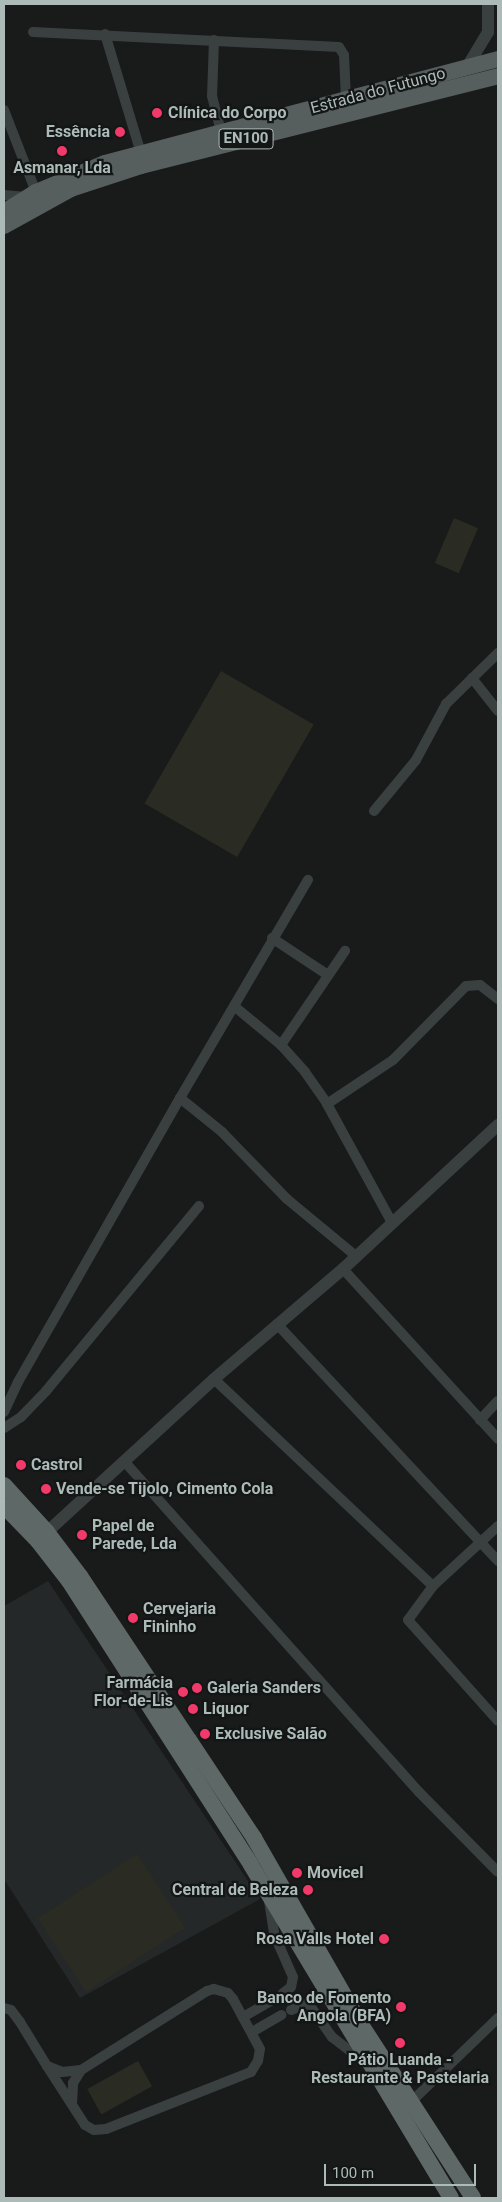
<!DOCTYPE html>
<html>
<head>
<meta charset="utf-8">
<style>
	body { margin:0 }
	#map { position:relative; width:502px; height:2202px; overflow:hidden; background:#191b1b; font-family:Roboto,sans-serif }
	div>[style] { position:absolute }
	.built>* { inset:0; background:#252828 }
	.green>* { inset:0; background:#2a2c23; transform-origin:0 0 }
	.minor>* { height:10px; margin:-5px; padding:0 5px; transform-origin:5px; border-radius:5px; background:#3a4040 }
	.tertiary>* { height:12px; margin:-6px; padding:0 6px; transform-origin:6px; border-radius:6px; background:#3a4040 }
	.primary>* { height:16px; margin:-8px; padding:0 8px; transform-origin:8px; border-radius:8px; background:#565f5e }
	.trunk>* { height:16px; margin:-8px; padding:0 8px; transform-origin:8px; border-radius:8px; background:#5e6866 }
	.dots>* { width:14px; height:14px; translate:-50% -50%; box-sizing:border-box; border:2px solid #141616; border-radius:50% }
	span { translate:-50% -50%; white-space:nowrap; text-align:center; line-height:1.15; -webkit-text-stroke:4.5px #141616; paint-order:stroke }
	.shield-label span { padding:1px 4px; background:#141616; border:1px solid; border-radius:4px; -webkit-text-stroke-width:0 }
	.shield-label { font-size:15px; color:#acbbb7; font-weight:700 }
	.street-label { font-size:16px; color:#acbbb7 }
	.poi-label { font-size:16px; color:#acbbb7; font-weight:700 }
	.left { translate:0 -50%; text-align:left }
	.right { translate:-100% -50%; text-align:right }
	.frame { position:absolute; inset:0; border:5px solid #acbbb7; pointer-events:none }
	.scale { position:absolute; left:324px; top:2164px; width:152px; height:22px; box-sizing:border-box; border:2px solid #acbbb7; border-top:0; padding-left:6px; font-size:15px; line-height:18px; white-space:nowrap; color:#acbbb7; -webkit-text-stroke:4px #141616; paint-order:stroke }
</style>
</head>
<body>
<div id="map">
	<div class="built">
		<i style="clip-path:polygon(48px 1581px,260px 1899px,80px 1998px,4px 1879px,4px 1606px)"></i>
	</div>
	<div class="green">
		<i style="left:454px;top:518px;width:26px;height:49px;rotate:23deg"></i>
		<i style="left:221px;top:671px;width:107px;height:153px;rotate:30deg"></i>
		<i style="left:137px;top:1854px;width:88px;height:118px;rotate:57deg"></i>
		<i style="left:138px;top:2061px;width:29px;height:58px;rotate:61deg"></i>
	</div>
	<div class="minor">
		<i style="left:33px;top:32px;width:306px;rotate:2.8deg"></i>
		<i style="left:339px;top:47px;width:9px;rotate:58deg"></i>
		<i style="left:344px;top:55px;width:44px;rotate:87.4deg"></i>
		<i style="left:105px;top:34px;width:124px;rotate:73.2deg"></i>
		<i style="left:214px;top:40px;width:56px;rotate:92deg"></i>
		<i style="left:212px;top:96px;width:37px;rotate:76deg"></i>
		<i style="left:4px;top:110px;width:88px;rotate:68.7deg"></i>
		<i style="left:4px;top:195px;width:22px;rotate:5deg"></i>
		<i style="left:472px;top:678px;width:42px;rotate:51.8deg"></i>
		<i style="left:374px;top:811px;width:66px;rotate:-50.5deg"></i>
		<i style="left:416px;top:760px;width:64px;rotate:-61.8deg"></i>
		<i style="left:446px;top:704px;width:73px;rotate:-44.4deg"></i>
		<i style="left:272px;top:938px;width:67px;rotate:33.5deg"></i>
		<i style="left:234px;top:1006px;width:61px;rotate:39.7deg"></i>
		<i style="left:281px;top:1045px;width:36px;rotate:48deg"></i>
		<i style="left:305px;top:1072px;width:39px;rotate:55deg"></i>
		<i style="left:327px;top:1104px;width:133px;rotate:61.3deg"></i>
		<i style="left:281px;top:1045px;width:114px;rotate:-55.8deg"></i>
		<i style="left:180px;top:1098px;width:54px;rotate:39deg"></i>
		<i style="left:222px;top:1132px;width:93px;rotate:45.9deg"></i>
		<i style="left:287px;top:1199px;width:89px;rotate:39.6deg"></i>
		<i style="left:327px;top:1104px;width:79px;rotate:-33.7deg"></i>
		<i style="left:393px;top:1060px;width:104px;rotate:-45.4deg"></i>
		<i style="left:466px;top:986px;width:14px;rotate:-4deg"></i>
		<i style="left:480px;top:985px;width:23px;rotate:38deg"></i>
		<i style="left:343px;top:1269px;width:230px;rotate:47.6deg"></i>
		<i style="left:277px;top:1324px;width:324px;rotate:47deg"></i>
		<i style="left:214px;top:1379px;width:301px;rotate:43.4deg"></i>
		<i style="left:4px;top:1412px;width:33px;rotate:-65deg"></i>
		<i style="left:18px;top:1382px;width:327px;rotate:-60.3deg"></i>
		<i style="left:180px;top:1098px;width:253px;rotate:-59.6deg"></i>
		<i style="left:480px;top:1420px;width:26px;rotate:-47deg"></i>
		<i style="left:4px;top:1428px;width:20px;rotate:-33deg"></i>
		<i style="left:21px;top:1417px;width:36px;rotate:-46deg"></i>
		<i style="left:46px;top:1391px;width:240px;rotate:-50.4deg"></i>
		<i style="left:124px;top:1461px;width:443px;rotate:48.3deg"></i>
		<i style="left:419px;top:1792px;width:112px;rotate:45.4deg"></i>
		<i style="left:498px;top:1526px;width:88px;rotate:137.3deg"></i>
		<i style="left:433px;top:1586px;width:42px;rotate:126.3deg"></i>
		<i style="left:408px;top:1620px;width:135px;rotate:48.3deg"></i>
		<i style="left:269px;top:1901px;width:33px;rotate:81deg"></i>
		<i style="left:274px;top:1934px;width:47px;rotate:66.2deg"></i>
		<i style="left:293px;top:1977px;width:10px;rotate:101deg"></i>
		<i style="left:291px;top:1987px;width:11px;rotate:142deg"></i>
		<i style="left:4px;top:2008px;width:7px;rotate:16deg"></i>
		<i style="left:11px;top:2010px;width:15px;rotate:53deg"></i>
		<i style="left:20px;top:2022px;width:52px;rotate:58.5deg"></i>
		<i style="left:47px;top:2066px;width:70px;rotate:57.2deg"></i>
		<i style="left:85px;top:2125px;width:10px;rotate:29deg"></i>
		<i style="left:94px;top:2130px;width:12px;rotate:-5deg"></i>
		<i style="left:106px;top:2129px;width:156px;rotate:-21.5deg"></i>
		<i style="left:251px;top:2072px;width:13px;rotate:-58deg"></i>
		<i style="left:258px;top:2061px;width:12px;rotate:-81deg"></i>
		<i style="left:260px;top:2049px;width:57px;rotate:-118.4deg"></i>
		<i style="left:233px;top:1999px;width:8px;rotate:-130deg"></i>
		<i style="left:228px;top:1993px;width:15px;rotate:-164deg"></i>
		<i style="left:214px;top:1989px;width:7px;rotate:164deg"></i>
		<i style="left:207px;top:1991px;width:149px;rotate:147.9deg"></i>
		<i style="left:81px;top:2070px;width:19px;rotate:174deg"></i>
		<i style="left:62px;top:2072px;width:16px;rotate:-158deg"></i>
		<i style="left:291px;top:2010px;width:18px;rotate:-22deg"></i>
		<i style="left:308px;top:2003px;width:42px;rotate:54.8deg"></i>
		<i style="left:332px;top:2037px;width:44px;rotate:37.6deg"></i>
		<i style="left:243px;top:2017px;width:34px;rotate:-30deg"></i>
		<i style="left:252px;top:2032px;width:34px;rotate:-30deg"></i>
		<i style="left:412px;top:2101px;width:120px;rotate:-44deg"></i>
		<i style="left:72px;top:2104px;width:21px;rotate:-87deg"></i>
		<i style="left:73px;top:2083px;width:15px;rotate:-58deg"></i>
	</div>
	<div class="tertiary">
		<i style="left:467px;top:67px;width:41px;rotate:-59deg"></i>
		<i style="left:488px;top:32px;width:28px;rotate:-90deg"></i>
		<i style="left:47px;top:1532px;width:226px;rotate:-42.5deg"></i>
		<i style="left:214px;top:1379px;width:170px;rotate:-40.5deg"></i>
		<i style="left:343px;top:1269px;width:212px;rotate:-42.9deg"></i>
	</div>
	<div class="primary">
		<i style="left:4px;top:212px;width:38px;rotate:-32deg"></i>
		<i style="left:36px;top:192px;width:75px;rotate:-22.8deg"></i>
		<i style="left:105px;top:163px;width:407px;rotate:-14.8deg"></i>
		<i style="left:4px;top:226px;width:77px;rotate:-28.9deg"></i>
		<i style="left:71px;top:189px;width:74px;rotate:-18.2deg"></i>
		<i style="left:141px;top:166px;width:368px;rotate:-14.1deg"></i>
	</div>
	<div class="trunk">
		<i style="left:4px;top:1485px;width:64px;rotate:47.5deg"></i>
		<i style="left:47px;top:1532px;width:55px;rotate:53.1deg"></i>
		<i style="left:80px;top:1576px;width:197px;rotate:56.4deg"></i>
		<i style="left:189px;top:1740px;width:118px;rotate:56.4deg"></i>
		<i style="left:254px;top:1838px;width:213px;rotate:60.2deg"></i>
		<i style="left:360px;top:2023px;width:208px;rotate:57.1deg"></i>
		<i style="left:4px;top:1506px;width:49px;rotate:45.8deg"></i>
		<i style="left:38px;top:1541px;width:51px;rotate:52.2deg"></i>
		<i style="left:69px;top:1581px;width:337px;rotate:57.3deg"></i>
		<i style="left:251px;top:1865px;width:388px;rotate:59deg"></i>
	</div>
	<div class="dots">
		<i style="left:157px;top:113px;background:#f23a6a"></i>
		<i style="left:120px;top:132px;background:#f23a6a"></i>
		<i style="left:62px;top:151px;background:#f23a6a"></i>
		<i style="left:21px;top:1465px;background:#f23a6a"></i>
		<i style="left:46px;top:1489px;background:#f23a6a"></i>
		<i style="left:82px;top:1535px;background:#f23a6a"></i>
		<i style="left:133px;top:1618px;background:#f23a6a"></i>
		<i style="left:197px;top:1688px;background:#f23a6a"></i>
		<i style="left:183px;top:1692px;background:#f23a6a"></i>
		<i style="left:193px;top:1709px;background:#f23a6a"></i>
		<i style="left:205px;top:1734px;background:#f23a6a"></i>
		<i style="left:297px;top:1873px;background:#f23a6a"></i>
		<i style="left:308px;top:1890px;background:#f23a6a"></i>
		<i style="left:384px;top:1939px;background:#f23a6a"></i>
		<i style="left:401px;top:2007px;background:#f23a6a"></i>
		<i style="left:400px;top:2043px;background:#f23a6a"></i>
	</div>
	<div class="shield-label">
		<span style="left:246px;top:139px">EN100</span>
	</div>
	<div class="street-label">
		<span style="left:378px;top:91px;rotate:-15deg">Estrada do Futungo</span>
	</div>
	<div class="poi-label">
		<span class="left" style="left:168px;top:113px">Clínica do Corpo</span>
		<span class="right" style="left:110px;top:132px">Essência</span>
		<span style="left:62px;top:168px">Asmanar, Lda</span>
		<span class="left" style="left:31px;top:1465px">Castrol</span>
		<span class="left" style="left:56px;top:1489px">Vende-se Tijolo, Cimento Cola</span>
		<span class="left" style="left:92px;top:1535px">Papel de<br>Parede, Lda</span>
		<span class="left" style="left:143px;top:1618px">Cervejaria<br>Fininho</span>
		<span class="right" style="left:173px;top:1692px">Farmácia<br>Flor-de-Lis</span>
		<span class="left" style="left:207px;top:1688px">Galeria Sanders</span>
		<span class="left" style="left:203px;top:1709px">Liquor</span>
		<span class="left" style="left:215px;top:1734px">Exclusive Salão</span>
		<span class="left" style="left:307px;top:1873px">Movicel</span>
		<span class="right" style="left:298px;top:1890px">Central de Beleza</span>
		<span class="right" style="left:374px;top:1939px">Rosa Valls Hotel</span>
		<span class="right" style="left:391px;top:2007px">Banco de Fomento<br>Angola (BFA)</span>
		<span style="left:400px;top:2069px">Pátio Luanda -<br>Restaurante &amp; Pastelaria</span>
	</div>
	<div class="frame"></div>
	<div class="scale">100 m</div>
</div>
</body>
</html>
